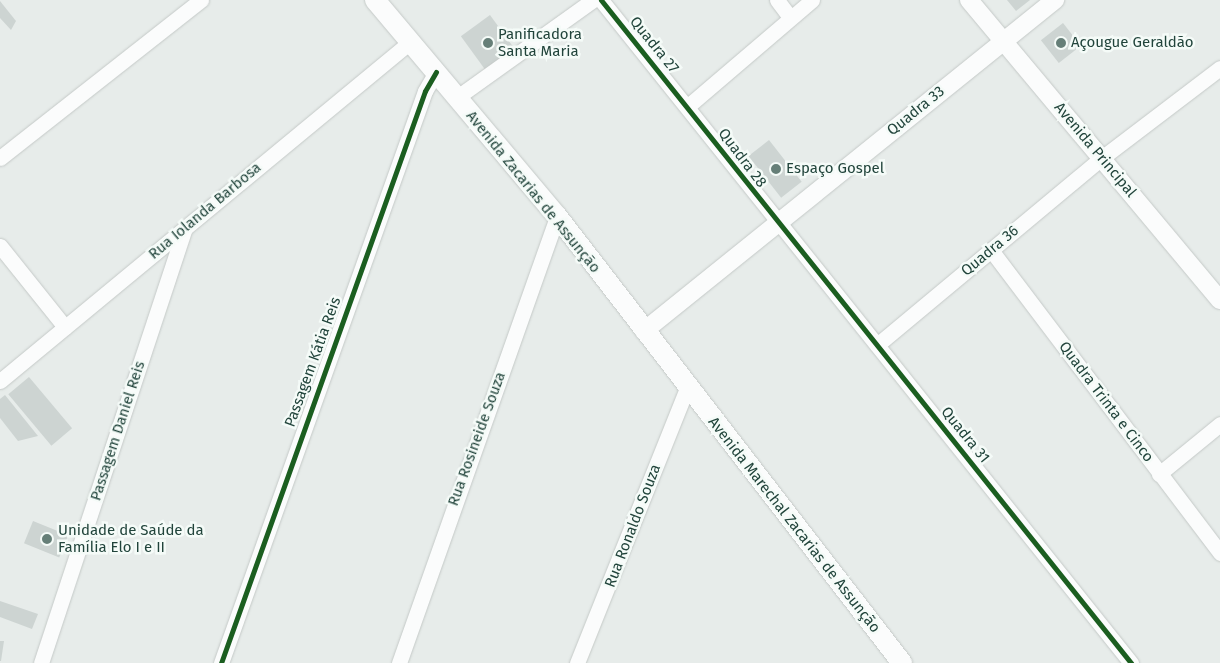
<!DOCTYPE html>
<html>
<head>
<meta charset="utf-8">
<style>
	body { margin:0 }
	#map { position:relative; width:1220px; height:663px; overflow:hidden; background:#e7ecea; font-family:"Fira Sans",sans-serif }
	div>[style] { position:absolute }
	.building>* { inset:0; background:#cdd4d2; transform-origin:0 0 }
	.roads { filter:drop-shadow(0 0 1px #c4c9c7) drop-shadow(0 0 1px #c4c9c7) }
	.minor>* { height:15px; margin:-7.5px; padding:0 7.5px; transform-origin:7.5px; border-radius:7.5px; background:#fbfcfc }
	.tertiary>* { height:18px; margin:-9px; padding:0 9px; transform-origin:9px; border-radius:9px; background:#fbfcfc }
	.secondary>* { height:20px; margin:-10px; padding:0 10px; transform-origin:10px; border-radius:10px; background:#fbfcfc }
	.cycleway>* { height:5px; margin:-2.5px; padding:0 2.5px; transform-origin:2.5px; border-radius:2.5px; background:#1b5e20 }
	.dots>* { width:14px; height:14px; translate:-50% -50%; box-sizing:border-box; border:2px solid #f5fbf8; border-radius:50% }
	span { translate:-50% -50%; white-space:nowrap; text-align:center; line-height:1.15; -webkit-text-stroke:5px #f5fbf8; paint-order:stroke }
	.poi-label { font-size:15px; color:#21443b }
	.left { translate:0 -50%; text-align:left }
	.street-label { font-size:15px; color:#21443b }
</style>
</head>
<body>
<div id="map">
	<div class="building">
		<i style="clip-path:polygon(1007px 0,1030px 0,1016px 11px)"></i>
		<i style="clip-path:polygon(0 1px,16px 21px,11px 30px,0 18px)"></i>
		<i style="left:490px;top:15px;width:43px;height:36px;rotate:54deg"></i>
		<i style="left:1063px;top:23px;width:29px;height:28px;rotate:52deg"></i>
		<i style="left:769px;top:140px;width:53px;height:26px;rotate:52deg"></i>
		<i style="left:29px;top:377px;width:67px;height:27px;rotate:50deg"></i>
		<i style="clip-path:polygon(5px 395px,38px 436px,18px 441px,0 418px,0 399px)"></i>
		<i style="left:33px;top:521px;width:38px;height:24px;rotate:22deg"></i>
		<i style="clip-path:polygon(0 601px,38px 614px,32px 629px,0 617px)"></i>
		<i style="clip-path:polygon(0 641px,4px 641px,1px 661px,0 661px)"></i>
	</div>
	<div class="roads">
		<div class="minor">
			<i style="left:601px;top:0;width:849px;rotate:51.36deg"></i>
			<i style="left:777px;top:0;width:21px;rotate:53deg"></i>
			<i style="left:456px;top:98px;width:168px;rotate:-35.6deg"></i>
			<i style="left:688px;top:106px;width:163px;rotate:-40.5deg"></i>
			<i style="left:0;top:158px;width:256px;rotate:-38.2deg"></i>
			<i style="left:0;top:246px;width:104px;rotate:51.3deg"></i>
			<i style="left:991px;top:250px;width:380px;rotate:52.9deg"></i>
			<i style="left:877px;top:345px;width:294px;rotate:-39.8deg"></i>
			<i style="left:1103px;top:157px;width:147px;rotate:-37.3deg"></i>
			<i style="left:0;top:381px;width:532px;rotate:-39.58deg"></i>
			<i style="left:1159px;top:474px;width:79px;rotate:-39.3deg"></i>
			<i style="left:41px;top:663px;width:458px;rotate:-71.7deg"></i>
			<i style="left:221px;top:663px;width:607px;rotate:-70.37deg"></i>
			<i style="left:425px;top:91px;width:22px;rotate:-60deg"></i>
			<i style="left:399px;top:663px;width:474px;rotate:-70.5deg"></i>
			<i style="left:577px;top:663px;width:296px;rotate:-68.2deg"></i>
		</div>
		<div class="tertiary">
			<i style="left:969px;top:0;width:391px;rotate:50.1deg"></i>
			<i style="left:644px;top:331px;width:528px;rotate:-38.85deg"></i>
		</div>
		<div class="secondary">
			<i style="left:375px;top:0;width:282px;rotate:49.9deg"></i>
			<i style="left:557px;top:216px;width:565px;rotate:52.34deg"></i>
		</div>
	</div>
	<div class="cycleway">
		<i style="left:601px;top:0;width:849px;rotate:51.36deg"></i>
		<i style="left:221px;top:663px;width:607px;rotate:-70.37deg"></i>
		<i style="left:425px;top:91px;width:22px;rotate:-60deg"></i>
	</div>
	<div class="dots">
		<i style="left:488px;top:43px;background:#667f78"></i>
		<i style="left:1061px;top:43px;background:#667f78"></i>
		<i style="left:776px;top:169px;background:#667f78"></i>
		<i style="left:47px;top:539px;background:#667f78"></i>
	</div>
	<div class="poi-label">
		<span class="left" style="left:498px;top:43px">Panificadora<br>Santa Maria</span>
		<span class="left" style="left:1071px;top:43px">Açougue Geraldão</span>
		<span class="left" style="left:786px;top:169px">Espaço Gospel</span>
		<span class="left" style="left:58px;top:539px">Unidade de Saúde da<br>Família Elo I e II</span>
	</div>
	<div class="street-label">
		<span style="left:654px;top:45px;rotate:51deg">Quadra 27</span>
		<span style="left:916px;top:111px;rotate:-39deg">Quadra 33</span>
		<span style="left:1095px;top:150px;rotate:50deg">Avenida Principal</span>
		<span style="left:742px;top:158px;rotate:53deg">Quadra 28</span>
		<span style="left:533px;top:192px;rotate:51deg">Avenida Zacarias de Assunção</span>
		<span style="left:205px;top:211px;rotate:-40deg">Rua Iolanda Barbosa</span>
		<span style="left:990px;top:251px;rotate:-40deg">Quadra 36</span>
		<span style="left:313px;top:362px;rotate:-70deg">Passagem Kátia Reis</span>
		<span style="left:1106px;top:402px;rotate:53deg">Quadra Trinta e Cinco</span>
		<span style="left:118px;top:431px;rotate:-72deg">Passagem Daniel Reis</span>
		<span style="left:965px;top:435px;rotate:51deg">Quadra 31</span>
		<span style="left:477px;top:439px;rotate:-70deg">Rua Rosineide Souza</span>
		<span style="left:794px;top:525px;rotate:52deg">Avenida Marechal Zacarias de Assunção</span>
		<span style="left:633px;top:526px;rotate:-69deg">Rua Ronaldo Souza</span>
	</div>
</div>
</body>
</html>
